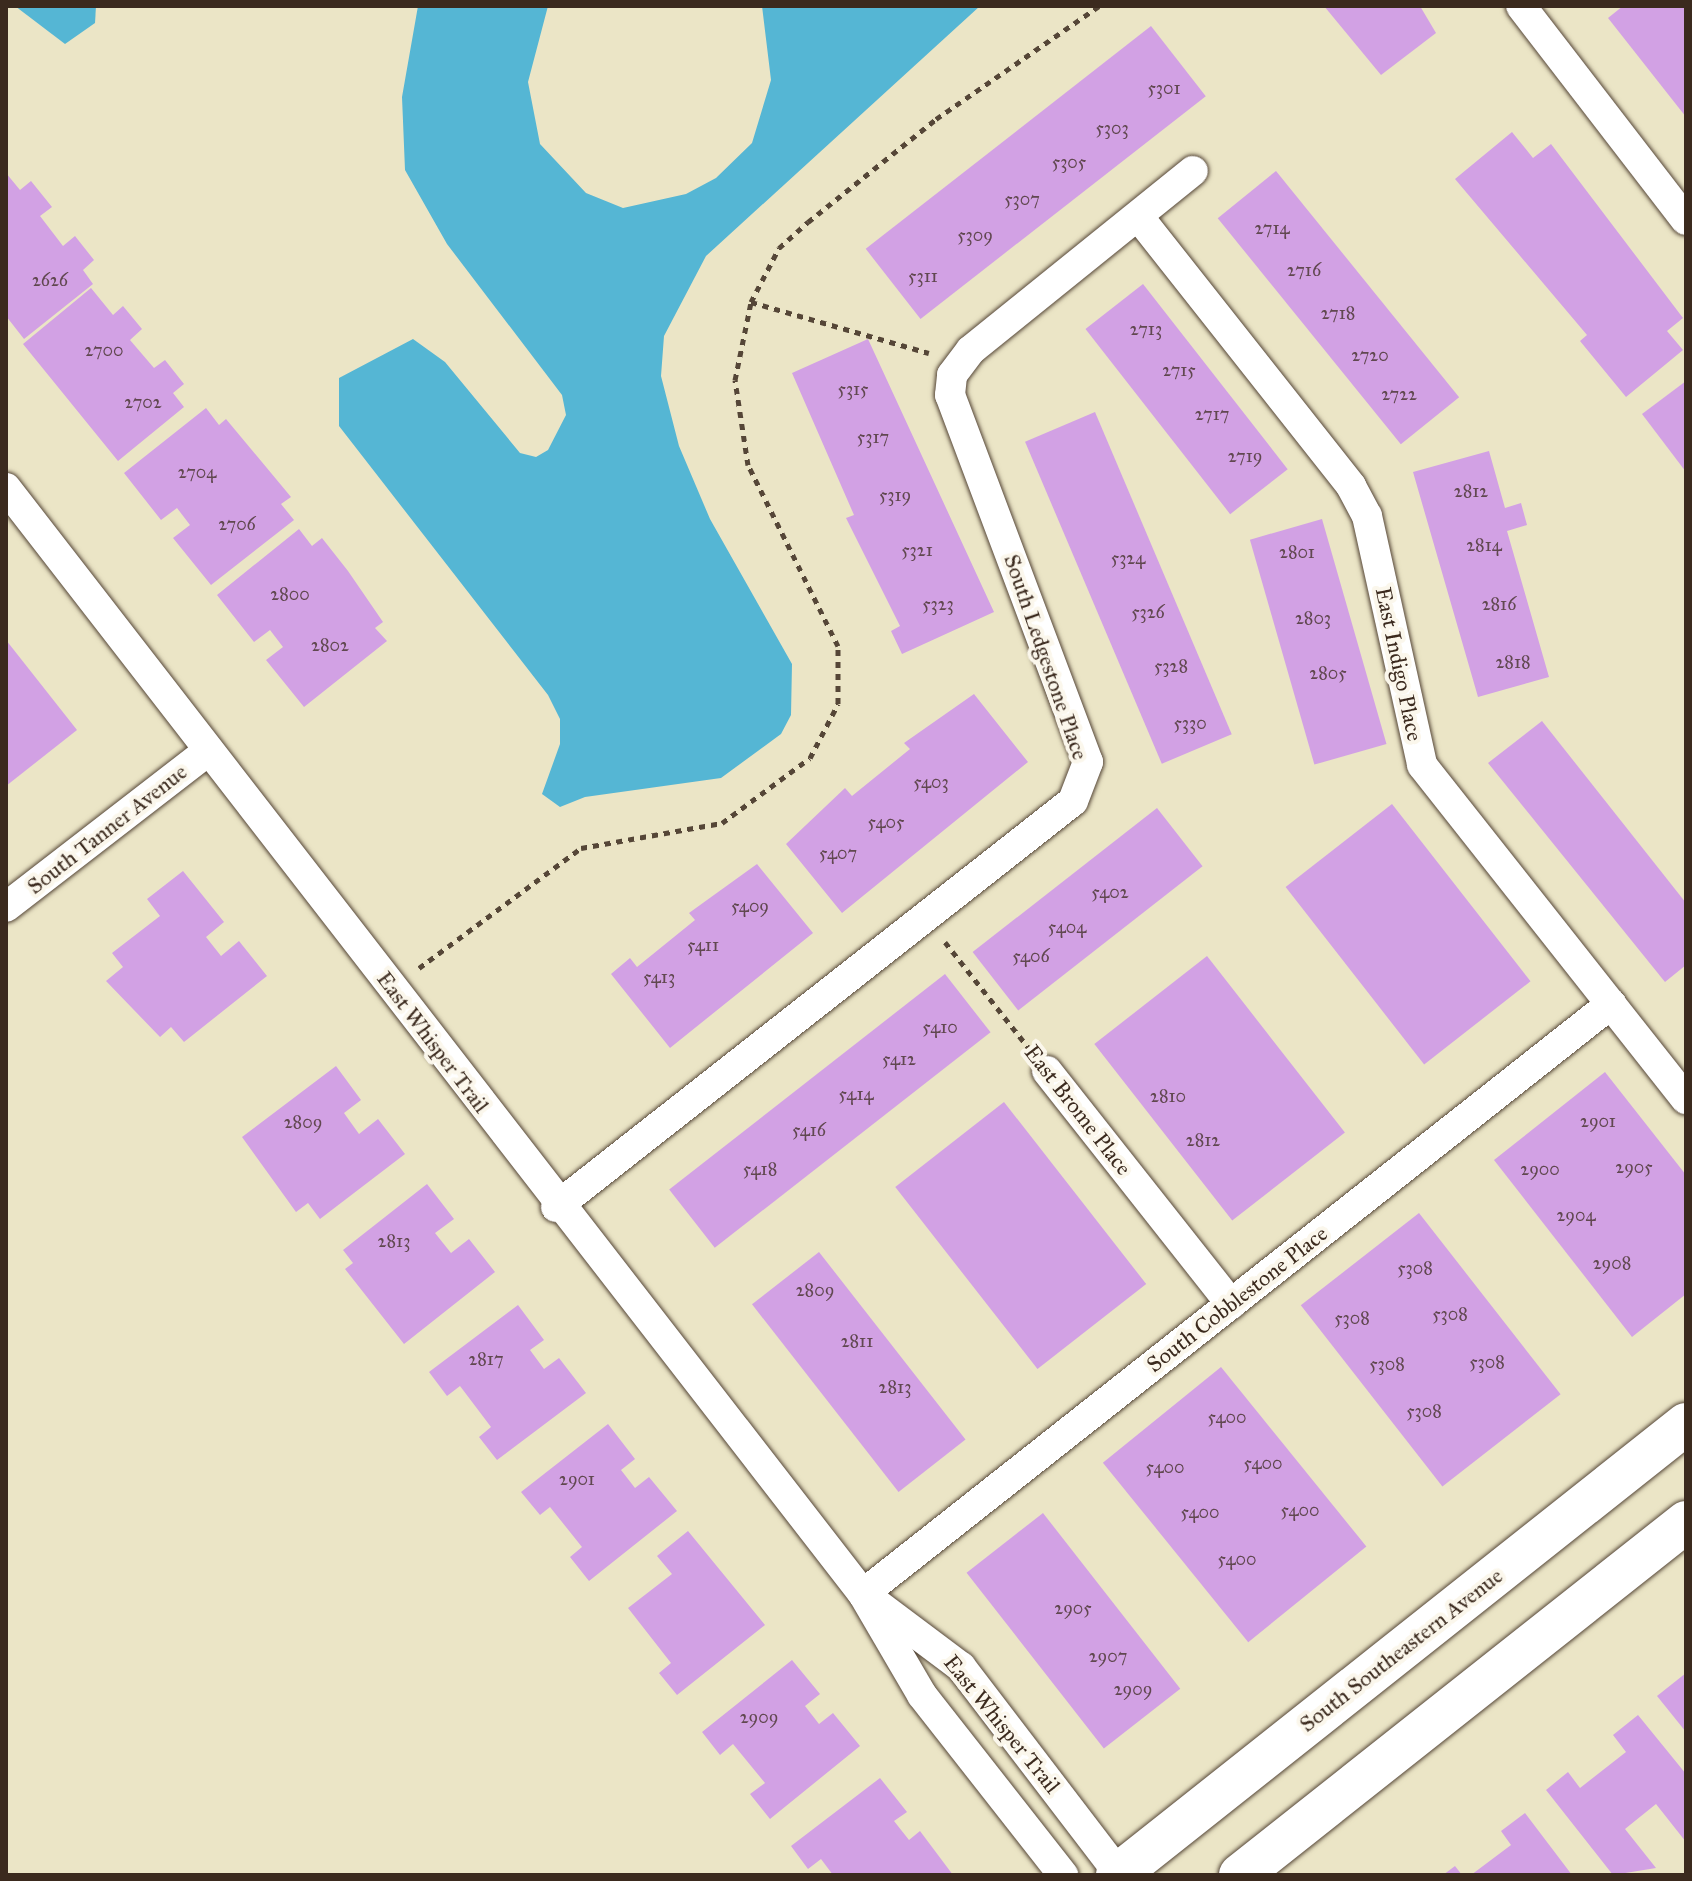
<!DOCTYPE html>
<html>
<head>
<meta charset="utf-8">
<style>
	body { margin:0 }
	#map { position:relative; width:1692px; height:1881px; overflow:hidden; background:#ebe5c6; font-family:"IM FELL Great Primer",serif }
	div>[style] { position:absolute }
	.water>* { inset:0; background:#55b6d4 }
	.building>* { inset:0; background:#d2a1e4; transform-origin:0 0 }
	.path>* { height:5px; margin-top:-2.5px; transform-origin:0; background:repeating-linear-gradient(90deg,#554637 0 6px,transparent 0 12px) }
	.roads { filter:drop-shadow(0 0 2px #554637) drop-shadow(0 0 2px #554637) }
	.minor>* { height:30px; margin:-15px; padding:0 15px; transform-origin:15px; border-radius:15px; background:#fff }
	.secondary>* { height:42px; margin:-21px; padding:0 21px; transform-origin:21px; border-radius:21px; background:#fff }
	span { translate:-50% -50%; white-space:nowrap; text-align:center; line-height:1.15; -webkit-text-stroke:8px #fbf7ec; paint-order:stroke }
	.number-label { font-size:18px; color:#614850 }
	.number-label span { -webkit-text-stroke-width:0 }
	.street-label { font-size:22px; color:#3b2a1e }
	.frame { position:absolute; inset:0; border:8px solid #3b2a1e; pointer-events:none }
</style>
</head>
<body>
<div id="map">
	<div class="water">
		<i style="clip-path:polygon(15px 6px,96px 6px,95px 23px,65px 44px)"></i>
		<i style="clip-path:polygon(418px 6px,548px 6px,528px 82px,540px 144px,586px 193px,623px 208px,686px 194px,716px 178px,752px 143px,771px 80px,762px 6px,980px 6px,706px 256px,664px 336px,661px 376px,679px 446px,710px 519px,792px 664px,791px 715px,781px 734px,721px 778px,585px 797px,560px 807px,542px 794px,560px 744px,560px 719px,548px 695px,339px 426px,339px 378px,413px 339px,445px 362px,520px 453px,536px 457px,548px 450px,566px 415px,562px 395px,447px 244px,405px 170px,402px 97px)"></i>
	</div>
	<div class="building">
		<i style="clip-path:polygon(1324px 6px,1420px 6px,1436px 33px,1381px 75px)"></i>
		<i style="clip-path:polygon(1623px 6px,1686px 6px,1686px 117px,1608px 18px)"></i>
		<i style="left:1151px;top:26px;width:89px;height:362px;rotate:52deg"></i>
		<i style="clip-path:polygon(1512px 132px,1533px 158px,1551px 144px,1683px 318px,1667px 331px,1683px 350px,1626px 397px,1580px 341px,1587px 335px,1455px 179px)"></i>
		<i style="left:1276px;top:171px;width:291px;height:75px;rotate:51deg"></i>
		<i style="clip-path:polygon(6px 173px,20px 190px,31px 181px,52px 207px,40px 216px,63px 246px,75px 236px,94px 260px,83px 270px,93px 284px,24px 339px,6px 316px)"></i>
		<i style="left:1143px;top:284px;width:235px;height:73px;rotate:52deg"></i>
		<i style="clip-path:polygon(91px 288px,113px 315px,123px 306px,142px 329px,130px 340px,154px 368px,165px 360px,184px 384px,173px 393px,184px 407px,118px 461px,23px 344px)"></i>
		<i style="clip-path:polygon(868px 339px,994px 612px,902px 654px,891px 631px,900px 626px,846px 518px,854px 515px,792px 373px)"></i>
		<i style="clip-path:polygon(1686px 381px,1686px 472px,1642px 414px)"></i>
		<i style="clip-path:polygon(206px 408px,219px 425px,226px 419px,291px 497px,281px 504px,294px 520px,211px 585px,173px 538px,190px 525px,177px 508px,161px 520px,124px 473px)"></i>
		<i style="left:1095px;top:412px;width:350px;height:76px;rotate:67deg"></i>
		<i style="clip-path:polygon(1489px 451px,1505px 508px,1521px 503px,1527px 525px,1507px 531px,1549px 677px,1478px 697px,1413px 472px)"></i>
		<i style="left:1322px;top:519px;width:234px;height:75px;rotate:74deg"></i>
		<i style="clip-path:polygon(299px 529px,312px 546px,322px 538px,348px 571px,383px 622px,375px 628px,387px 641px,304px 707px,266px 660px,283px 647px,270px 630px,254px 642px,217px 595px)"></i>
		<i style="clip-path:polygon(6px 640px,77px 730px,6px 786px)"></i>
		<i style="clip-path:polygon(974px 694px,1028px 762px,842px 913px,786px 844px,845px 788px,852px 796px,910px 749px,904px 743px)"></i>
		<i style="clip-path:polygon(1542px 721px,1686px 903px,1686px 965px,1665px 982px,1488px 763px)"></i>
		<i style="left:1392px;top:804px;width:225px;height:135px;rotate:52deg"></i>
		<i style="left:1157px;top:808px;width:74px;height:234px;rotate:52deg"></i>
		<i style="clip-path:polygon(757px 864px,813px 933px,670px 1048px,611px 974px,630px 958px,637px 967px,695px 920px,689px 913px)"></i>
		<i style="clip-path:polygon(183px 871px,224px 922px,206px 937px,221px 956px,239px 941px,267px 976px,184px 1042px,171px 1027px,160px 1037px,106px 981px,123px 967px,112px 953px,160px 916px,147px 899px)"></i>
		<i style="left:1207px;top:956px;width:224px;height:143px;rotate:52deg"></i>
		<i style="left:945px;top:974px;width:74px;height:350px;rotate:52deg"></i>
		<i style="clip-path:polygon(336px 1066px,361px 1100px,344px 1113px,359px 1134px,378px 1119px,405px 1154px,320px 1219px,308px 1203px,296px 1212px,242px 1137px)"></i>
		<i style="clip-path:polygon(1605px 1072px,1686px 1175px,1686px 1294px,1632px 1337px,1494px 1160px)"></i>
		<i style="left:1004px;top:1102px;width:231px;height:138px;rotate:52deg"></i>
		<i style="clip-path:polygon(427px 1184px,454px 1219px,435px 1233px,451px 1253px,469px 1239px,495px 1272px,404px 1344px,345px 1269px,353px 1263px,343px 1250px)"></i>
		<i style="left:1419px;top:1213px;width:230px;height:150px;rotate:52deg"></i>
		<i style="left:819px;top:1252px;width:238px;height:85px;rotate:52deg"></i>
		<i style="clip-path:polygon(518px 1305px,544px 1340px,530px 1350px,544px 1369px,559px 1358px,586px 1393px,497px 1460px,479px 1437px,491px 1427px,460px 1386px,447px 1396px,429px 1372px)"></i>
		<i style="left:1221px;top:1367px;width:231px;height:152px;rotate:51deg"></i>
		<i style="clip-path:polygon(608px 1424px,635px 1459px,621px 1470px,635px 1488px,649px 1477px,677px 1511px,589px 1581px,570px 1557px,582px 1547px,550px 1507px,540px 1515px,521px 1492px)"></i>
		<i style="left:1043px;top:1513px;width:223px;height:97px;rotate:52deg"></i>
		<i style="clip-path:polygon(688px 1531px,765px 1625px,677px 1695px,659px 1673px,671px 1663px,628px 1608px,672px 1574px,657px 1556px)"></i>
		<i style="clip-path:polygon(792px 1660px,820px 1694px,805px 1706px,819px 1724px,833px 1713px,860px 1746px,770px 1819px,750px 1794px,765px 1783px,733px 1744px,720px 1755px,702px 1732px)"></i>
		<i style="clip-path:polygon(1686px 1673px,1686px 1732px,1657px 1696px)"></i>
		<i style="clip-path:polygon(1638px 1715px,1686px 1774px,1686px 1842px,1656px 1804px,1625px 1829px,1656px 1868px,1613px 1875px,1546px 1790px,1568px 1772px,1580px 1788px,1626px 1752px,1613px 1735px)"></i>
		<i style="clip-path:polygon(880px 1778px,907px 1812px,894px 1821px,909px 1840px,920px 1831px,953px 1875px,833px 1875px,821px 1859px,808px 1869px,791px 1846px)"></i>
		<i style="clip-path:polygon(1525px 1813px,1572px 1875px,1471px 1875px,1511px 1845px,1501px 1831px)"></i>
		<i style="clip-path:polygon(1455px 1866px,1462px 1875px,1443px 1875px)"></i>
	</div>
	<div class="path">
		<i style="left:751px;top:302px;width:185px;rotate:16deg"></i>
		<i style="left:945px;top:942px;width:134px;rotate:51.7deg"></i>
		<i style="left:419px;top:968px;width:202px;rotate:-36.5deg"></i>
		<i style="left:581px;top:848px;width:143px;rotate:-10.1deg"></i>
		<i style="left:722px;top:823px;width:109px;rotate:-36.5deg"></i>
		<i style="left:810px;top:758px;width:61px;rotate:-62.6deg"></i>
		<i style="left:838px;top:704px;width:58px;rotate:-90deg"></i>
		<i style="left:838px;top:646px;width:202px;rotate:-116.4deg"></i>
		<i style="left:748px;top:465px;width:86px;rotate:-98.7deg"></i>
		<i style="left:735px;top:380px;width:80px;rotate:-78.4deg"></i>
		<i style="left:751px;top:302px;width:61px;rotate:-62.6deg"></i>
		<i style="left:779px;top:248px;width:39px;rotate:-42deg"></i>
		<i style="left:808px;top:222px;width:164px;rotate:-38.8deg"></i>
		<i style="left:936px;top:119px;width:198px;rotate:-34.7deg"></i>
	</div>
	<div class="roads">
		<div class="minor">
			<i style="left:1521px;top:6px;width:270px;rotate:52.4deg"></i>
			<i style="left:1138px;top:216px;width:344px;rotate:51.7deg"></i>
			<i style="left:1351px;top:486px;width:34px;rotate:62deg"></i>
			<i style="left:1367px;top:516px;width:255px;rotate:77.5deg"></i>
			<i style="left:1422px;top:765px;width:426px;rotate:51.7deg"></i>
			<i style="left:6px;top:488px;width:1399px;rotate:52.23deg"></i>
			<i style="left:863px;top:1594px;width:117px;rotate:59.7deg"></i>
			<i style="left:922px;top:1695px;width:229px;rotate:51.9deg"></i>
			<i style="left:6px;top:907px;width:255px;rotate:-37.7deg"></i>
			<i style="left:1047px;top:1071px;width:297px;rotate:51.7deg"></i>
			<i style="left:556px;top:1207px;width:657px;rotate:-38.14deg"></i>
			<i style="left:1073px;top:801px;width:42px;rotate:-69deg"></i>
			<i style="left:1088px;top:762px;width:392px;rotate:-110.6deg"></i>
			<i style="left:950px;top:395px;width:20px;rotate:-84deg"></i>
			<i style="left:952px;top:375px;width:31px;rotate:-53deg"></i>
			<i style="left:971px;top:350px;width:285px;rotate:-38.9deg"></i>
			<i style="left:863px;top:1594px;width:953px;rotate:-38.27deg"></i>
			<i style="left:865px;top:1595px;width:120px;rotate:36.9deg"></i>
			<i style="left:961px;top:1667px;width:262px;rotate:52.6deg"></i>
		</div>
		<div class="secondary">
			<i style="left:1117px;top:1875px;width:726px;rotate:-38.4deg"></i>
			<i style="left:1240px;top:1875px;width:569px;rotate:-38.36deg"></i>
		</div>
	</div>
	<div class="number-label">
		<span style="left:1164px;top:88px">5301</span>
		<span style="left:1112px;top:128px">5303</span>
		<span style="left:1069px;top:162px">5305</span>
		<span style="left:1022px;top:199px">5307</span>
		<span style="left:1272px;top:228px">2714</span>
		<span style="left:975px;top:235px">5309</span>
		<span style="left:1304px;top:270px">2716</span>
		<span style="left:923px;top:276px">5311</span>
		<span style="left:50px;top:280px">2626</span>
		<span style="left:1338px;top:313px">2718</span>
		<span style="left:1146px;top:329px">2713</span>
		<span style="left:104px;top:350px">2700</span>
		<span style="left:1370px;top:355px">2720</span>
		<span style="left:1179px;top:370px">2715</span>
		<span style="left:853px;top:389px">5315</span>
		<span style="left:1399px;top:394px">2722</span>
		<span style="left:143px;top:402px">2702</span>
		<span style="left:1212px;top:414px">2717</span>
		<span style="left:873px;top:437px">5317</span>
		<span style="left:1245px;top:456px">2719</span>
		<span style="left:197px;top:472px">2704</span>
		<span style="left:1471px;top:491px">2812</span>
		<span style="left:895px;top:495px">5319</span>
		<span style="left:237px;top:524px">2706</span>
		<span style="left:1484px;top:545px">2814</span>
		<span style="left:917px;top:550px">5321</span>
		<span style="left:1297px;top:552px">2801</span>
		<span style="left:1128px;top:558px">5324</span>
		<span style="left:290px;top:594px">2800</span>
		<span style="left:938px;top:604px">5323</span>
		<span style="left:1499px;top:604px">2816</span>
		<span style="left:1148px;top:612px">5326</span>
		<span style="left:1313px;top:618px">2803</span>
		<span style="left:330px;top:645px">2802</span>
		<span style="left:1513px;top:662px">2818</span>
		<span style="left:1171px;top:666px">5328</span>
		<span style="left:1328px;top:673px">2805</span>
		<span style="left:1190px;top:723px">5330</span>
		<span style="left:931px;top:782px">5403</span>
		<span style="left:886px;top:822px">5405</span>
		<span style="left:838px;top:853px">5407</span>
		<span style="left:1110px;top:892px">5402</span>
		<span style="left:750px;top:906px">5409</span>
		<span style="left:1067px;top:927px">5404</span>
		<span style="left:703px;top:945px">5411</span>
		<span style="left:1031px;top:956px">5406</span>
		<span style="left:659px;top:977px">5413</span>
		<span style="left:940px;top:1027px">5410</span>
		<span style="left:899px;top:1059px">5412</span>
		<span style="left:856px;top:1094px">5414</span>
		<span style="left:1168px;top:1096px">2810</span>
		<span style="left:1598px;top:1121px">2901</span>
		<span style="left:303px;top:1122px">2809</span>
		<span style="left:809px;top:1130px">5416</span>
		<span style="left:1203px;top:1140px">2812</span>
		<span style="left:1634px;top:1167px">2905</span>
		<span style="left:760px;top:1169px">5418</span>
		<span style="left:1540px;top:1169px">2900</span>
		<span style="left:1576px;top:1215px">2904</span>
		<span style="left:394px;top:1241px">2813</span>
		<span style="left:1612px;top:1263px">2908</span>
		<span style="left:1415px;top:1268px">5308</span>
		<span style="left:815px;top:1290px">2809</span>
		<span style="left:1450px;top:1314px">5308</span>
		<span style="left:1352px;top:1318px">5308</span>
		<span style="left:857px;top:1341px">2811</span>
		<span style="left:486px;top:1359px">2817</span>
		<span style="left:1487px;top:1362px">5308</span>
		<span style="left:1387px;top:1364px">5308</span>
		<span style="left:895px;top:1387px">2813</span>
		<span style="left:1424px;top:1411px">5308</span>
		<span style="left:1227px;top:1417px">5400</span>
		<span style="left:1263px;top:1463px">5400</span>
		<span style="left:1165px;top:1467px">5400</span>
		<span style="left:577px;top:1479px">2901</span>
		<span style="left:1300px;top:1510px">5400</span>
		<span style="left:1200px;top:1512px">5400</span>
		<span style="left:1237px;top:1559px">5400</span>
		<span style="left:1073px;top:1608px">2905</span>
		<span style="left:1108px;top:1656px">2907</span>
		<span style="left:1133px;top:1689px">2909</span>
		<span style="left:759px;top:1717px">2909</span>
	</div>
	<div class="street-label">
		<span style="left:1046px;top:657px;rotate:71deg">South Ledgestone Place</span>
		<span style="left:1399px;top:664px;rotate:78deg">East Indigo Place</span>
		<span style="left:107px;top:829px;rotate:-38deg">South Tanner Avenue</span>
		<span style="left:433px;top:1042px;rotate:53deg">East Whisper Trail</span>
		<span style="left:1078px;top:1110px;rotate:52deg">East Brome Place</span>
		<span style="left:1237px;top:1299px;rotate:-38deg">South Cobblestone Place</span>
		<span style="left:1401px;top:1650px;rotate:-38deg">South Southeastern Avenue</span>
		<span style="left:1002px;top:1724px;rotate:51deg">East Whisper Trail</span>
	</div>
	<div class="frame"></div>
</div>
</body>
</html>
